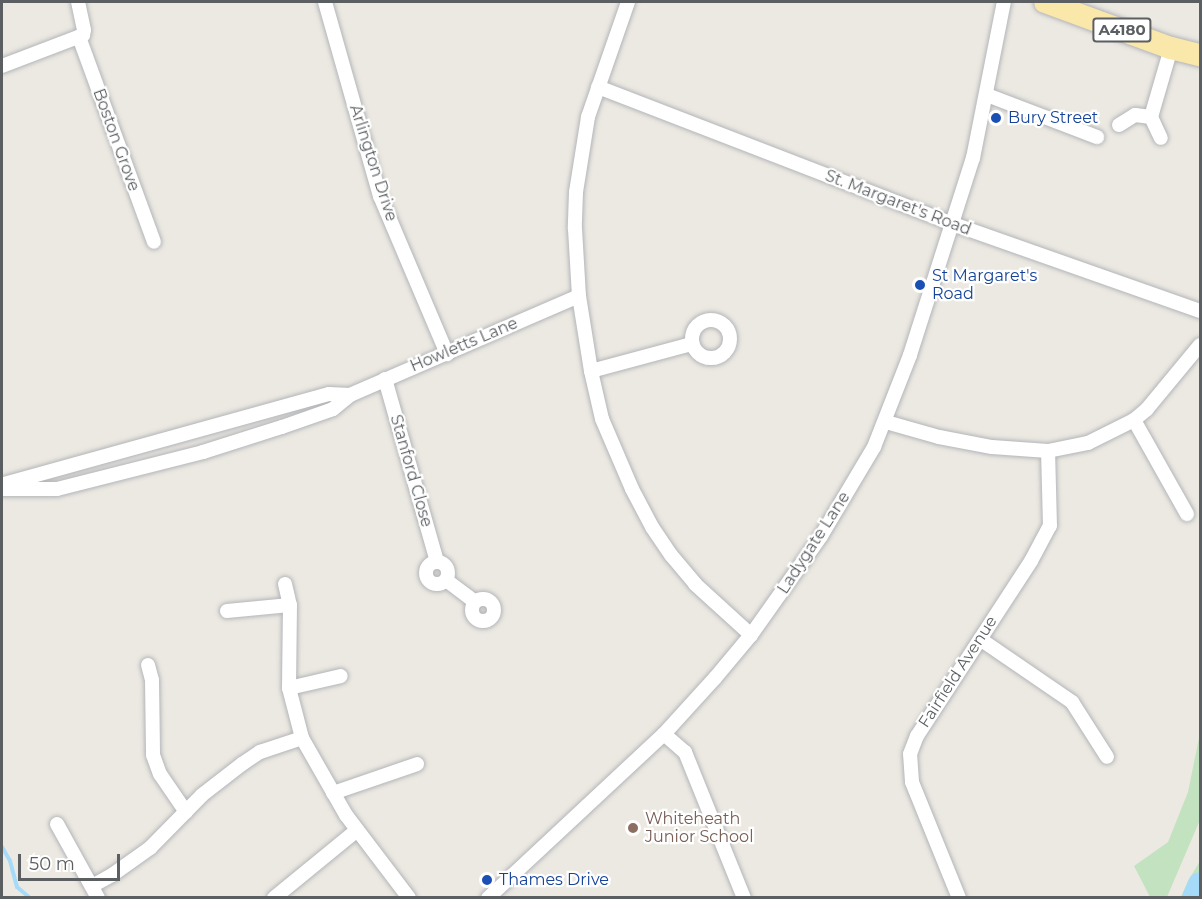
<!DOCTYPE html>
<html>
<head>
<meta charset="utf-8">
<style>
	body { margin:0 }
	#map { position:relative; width:1202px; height:899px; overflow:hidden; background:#ece9e2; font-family:Montserrat,sans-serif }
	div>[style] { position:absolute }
	.green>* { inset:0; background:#c3e3c0 }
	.stream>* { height:4px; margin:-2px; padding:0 2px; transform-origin:2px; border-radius:2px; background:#a5dbf9 }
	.river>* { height:24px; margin:-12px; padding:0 12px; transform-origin:12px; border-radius:12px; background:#a5dbf9 }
	.roads { filter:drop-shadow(0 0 2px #b3b5b9) drop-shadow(0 0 2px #b3b5b9) }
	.street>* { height:14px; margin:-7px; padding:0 7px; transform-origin:7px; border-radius:7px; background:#fff }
	.street>.ring { margin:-7px; padding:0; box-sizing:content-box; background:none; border:14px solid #fff; border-radius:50% }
	.primary>* { height:22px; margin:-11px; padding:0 11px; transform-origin:11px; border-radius:11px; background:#fae7aa }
	.dots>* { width:16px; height:16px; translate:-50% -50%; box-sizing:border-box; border:3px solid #fff; border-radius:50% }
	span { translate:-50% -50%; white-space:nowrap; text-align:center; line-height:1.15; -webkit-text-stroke:4.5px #fff; paint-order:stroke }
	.shield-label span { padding:2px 4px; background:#fff; border:2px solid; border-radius:4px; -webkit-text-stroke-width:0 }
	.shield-label { font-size:15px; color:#5b5f62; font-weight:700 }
	.transit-label { font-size:16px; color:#164399 }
	.left { translate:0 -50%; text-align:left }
	.street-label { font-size:16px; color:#5b5f62 }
	.education-label { font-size:16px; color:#785e54 }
	.frame { position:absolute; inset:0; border:3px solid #5b5f62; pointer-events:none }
	.scale { position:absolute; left:18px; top:854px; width:102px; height:27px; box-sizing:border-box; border:3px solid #5b5f62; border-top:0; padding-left:8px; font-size:18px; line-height:21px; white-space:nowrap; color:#5b5f62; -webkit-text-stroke:4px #fff; paint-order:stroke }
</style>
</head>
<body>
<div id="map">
	<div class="green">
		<i style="clip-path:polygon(1200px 733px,1200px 820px,1167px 897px,1150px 897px,1134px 866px,1168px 842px,1188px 792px)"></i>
		<i style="clip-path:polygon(1200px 861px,1200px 897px,1181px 897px,1188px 881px)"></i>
	</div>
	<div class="stream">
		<i style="left:2px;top:847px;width:16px;rotate:60deg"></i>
		<i style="left:10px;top:861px;width:27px;rotate:75deg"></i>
		<i style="left:17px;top:887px;width:17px;rotate:40deg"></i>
	</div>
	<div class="river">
		<i style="left:1194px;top:898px;width:15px;rotate:-67deg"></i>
	</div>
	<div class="roads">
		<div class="street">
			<i style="left:325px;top:2px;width:202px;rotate:74.2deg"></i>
			<i style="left:380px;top:196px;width:172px;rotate:67deg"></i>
			<i style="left:628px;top:2px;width:122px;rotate:109.2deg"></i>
			<i style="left:588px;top:117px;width:76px;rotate:99.1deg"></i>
			<i style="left:576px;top:192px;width:37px;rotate:92deg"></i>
			<i style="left:575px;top:229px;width:67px;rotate:86.6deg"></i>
			<i style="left:579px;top:296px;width:76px;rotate:80.9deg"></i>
			<i style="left:591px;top:371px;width:49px;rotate:77.1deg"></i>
			<i style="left:602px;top:419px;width:76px;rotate:66.8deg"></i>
			<i style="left:632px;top:489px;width:43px;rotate:62.2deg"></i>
			<i style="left:652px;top:527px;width:34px;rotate:56deg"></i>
			<i style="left:671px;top:555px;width:38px;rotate:50deg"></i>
			<i style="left:695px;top:584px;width:76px;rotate:42.3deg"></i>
			<i style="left:79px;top:37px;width:218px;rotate:69.9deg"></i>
			<i style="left:2px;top:66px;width:87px;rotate:-20.9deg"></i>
			<i style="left:83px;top:35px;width:5px;rotate:-79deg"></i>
			<i style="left:84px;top:30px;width:29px;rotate:-102deg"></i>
			<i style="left:598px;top:87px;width:381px;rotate:21.1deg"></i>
			<i style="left:953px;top:224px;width:262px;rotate:19.4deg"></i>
			<i style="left:987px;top:95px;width:118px;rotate:20.9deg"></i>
			<i style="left:1151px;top:117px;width:72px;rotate:-73.8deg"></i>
			<i style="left:1119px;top:125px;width:19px;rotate:-32deg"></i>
			<i style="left:1135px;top:115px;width:16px;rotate:7deg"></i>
			<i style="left:1151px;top:117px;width:23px;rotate:65deg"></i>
			<i class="ring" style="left:692px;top:320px;width:24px;height:24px"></i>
			<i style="left:591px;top:371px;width:105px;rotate:-15deg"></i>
			<i style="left:385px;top:379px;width:190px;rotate:74.1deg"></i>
			<i style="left:1134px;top:420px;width:108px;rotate:60.6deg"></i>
			<i style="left:886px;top:422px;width:55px;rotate:15.8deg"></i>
			<i style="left:939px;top:437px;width:54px;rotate:10.7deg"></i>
			<i style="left:992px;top:447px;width:56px;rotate:4.1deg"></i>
			<i style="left:1048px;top:451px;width:41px;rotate:-11.3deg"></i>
			<i style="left:1088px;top:443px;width:51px;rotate:-26.6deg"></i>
			<i style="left:1134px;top:420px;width:17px;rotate:-40deg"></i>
			<i style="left:1147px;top:409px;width:83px;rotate:-50.4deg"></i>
			<i style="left:4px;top:484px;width:337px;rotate:-15.5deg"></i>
			<i style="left:329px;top:394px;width:21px;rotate:3deg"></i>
			<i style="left:2px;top:489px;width:55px"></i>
			<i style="left:57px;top:489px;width:151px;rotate:-14.2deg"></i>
			<i style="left:203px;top:452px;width:83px;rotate:-17.6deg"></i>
			<i style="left:282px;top:427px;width:54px;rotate:-19.4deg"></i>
			<i style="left:333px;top:409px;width:22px;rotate:-39deg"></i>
			<i style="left:350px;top:395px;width:249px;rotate:-23.4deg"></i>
			<i class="ring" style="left:426px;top:562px;width:8px;height:8px"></i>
			<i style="left:446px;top:580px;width:36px;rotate:37deg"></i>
			<i style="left:285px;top:584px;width:22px;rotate:77deg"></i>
			<i style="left:290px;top:605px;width:83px;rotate:90.7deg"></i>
			<i style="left:289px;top:688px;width:52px;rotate:75.4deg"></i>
			<i style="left:302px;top:738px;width:89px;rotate:60.3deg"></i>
			<i style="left:346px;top:815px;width:104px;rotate:52.8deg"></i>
			<i class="ring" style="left:472px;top:599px;width:8px;height:8px"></i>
			<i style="left:227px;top:611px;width:63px;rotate:-5.4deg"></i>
			<i style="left:980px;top:639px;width:112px;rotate:34.4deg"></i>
			<i style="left:1072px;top:702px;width:65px;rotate:57.5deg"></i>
			<i style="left:148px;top:665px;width:16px;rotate:75deg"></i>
			<i style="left:152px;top:680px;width:75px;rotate:89.2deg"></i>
			<i style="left:153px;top:755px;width:20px;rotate:70deg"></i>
			<i style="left:160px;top:774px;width:46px;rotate:55.6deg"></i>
			<i style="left:289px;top:688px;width:53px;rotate:-13deg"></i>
			<i style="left:664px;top:734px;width:28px;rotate:41deg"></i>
			<i style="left:685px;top:752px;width:157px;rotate:68deg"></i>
			<i style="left:333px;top:793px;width:89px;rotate:-19deg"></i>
			<i style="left:57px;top:824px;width:85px;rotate:61deg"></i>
			<i style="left:92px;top:886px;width:23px;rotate:-29deg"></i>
			<i style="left:112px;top:875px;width:47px;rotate:-35.4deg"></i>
			<i style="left:150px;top:848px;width:74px;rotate:-45.5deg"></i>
			<i style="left:202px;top:795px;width:51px;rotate:-37.8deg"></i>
			<i style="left:242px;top:764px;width:22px;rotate:-34deg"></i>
			<i style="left:260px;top:752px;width:44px;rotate:-18.4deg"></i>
			<i style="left:274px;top:898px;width:107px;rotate:-39.3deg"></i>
			<i style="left:488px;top:898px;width:241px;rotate:-43deg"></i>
			<i style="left:664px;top:734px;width:76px;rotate:-47.7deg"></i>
			<i style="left:715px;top:678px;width:56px;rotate:-50.1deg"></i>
			<i style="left:751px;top:635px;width:121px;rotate:-54.7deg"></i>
			<i style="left:821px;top:536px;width:104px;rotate:-59.2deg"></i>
			<i style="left:874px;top:447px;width:99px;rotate:-68.6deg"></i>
			<i style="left:910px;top:355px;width:207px;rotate:-72.3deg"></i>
			<i style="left:973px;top:158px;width:159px;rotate:-78.8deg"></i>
			<i style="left:959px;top:898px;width:125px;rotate:-112.1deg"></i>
			<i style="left:912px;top:782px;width:28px;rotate:-94deg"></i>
			<i style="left:910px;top:754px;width:19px;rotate:-69deg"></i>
			<i style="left:917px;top:736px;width:209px;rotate:-56.9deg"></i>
			<i style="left:1031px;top:561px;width:40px;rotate:-62deg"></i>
			<i style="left:1050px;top:526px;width:75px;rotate:-91.5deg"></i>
		</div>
		<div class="primary">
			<i style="left:1045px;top:2px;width:134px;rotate:20.1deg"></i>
			<i style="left:1171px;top:48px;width:30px;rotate:14deg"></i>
		</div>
	</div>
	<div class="dots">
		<i style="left:996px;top:118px;background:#1a4fb4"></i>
		<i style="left:920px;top:285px;background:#1a4fb4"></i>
		<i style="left:633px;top:828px;background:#8d6e63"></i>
		<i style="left:487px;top:880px;background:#1a4fb4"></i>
	</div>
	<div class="shield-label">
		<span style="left:1122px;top:30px">A4180</span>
	</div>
	<div class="transit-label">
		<span class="left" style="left:1008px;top:118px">Bury Street</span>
		<span class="left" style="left:932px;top:285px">St Margaret's<br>Road</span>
		<span class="left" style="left:499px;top:880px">Thames Drive</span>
	</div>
	<div class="street-label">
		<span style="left:116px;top:140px;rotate:70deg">Boston Grove</span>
		<span style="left:373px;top:163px;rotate:72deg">Arlington Drive</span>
		<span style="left:898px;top:203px;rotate:21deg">St. Margaret's Road</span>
		<span style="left:464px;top:345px;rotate:-23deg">Howletts Lane</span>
		<span style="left:411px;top:471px;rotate:74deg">Stanford Close</span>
		<span style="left:814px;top:543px;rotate:-57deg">Ladygate Lane</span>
		<span style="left:958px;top:672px;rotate:-57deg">Fairfield Avenue</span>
	</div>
	<div class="education-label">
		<span class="left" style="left:645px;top:828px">Whiteheath<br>Junior School</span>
	</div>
	<div class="frame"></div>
	<div class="scale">50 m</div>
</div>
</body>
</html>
